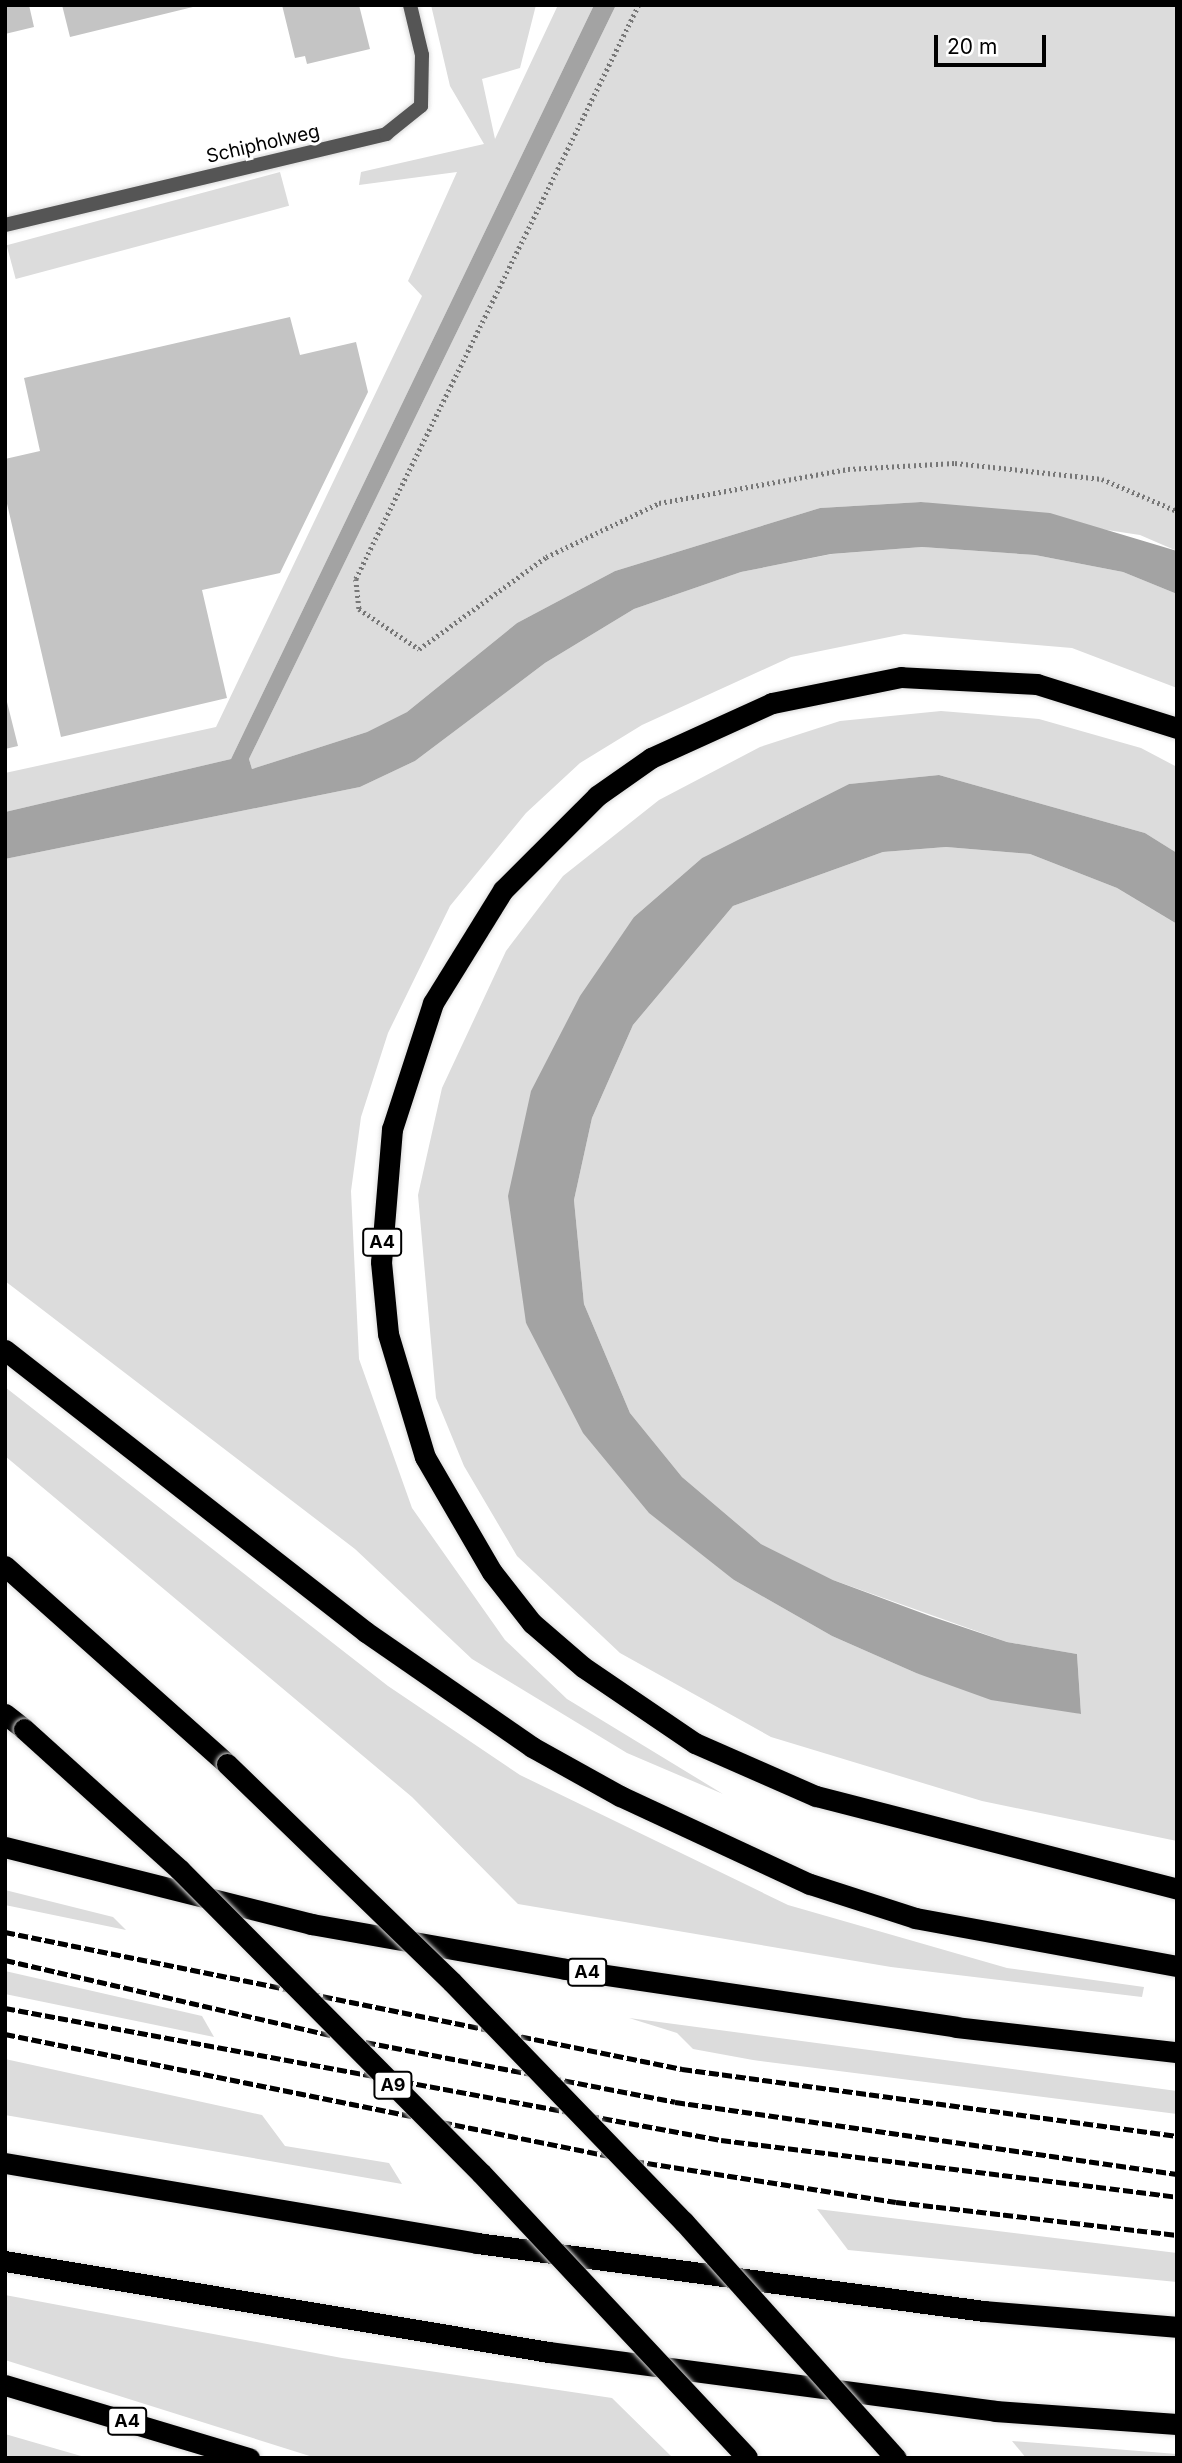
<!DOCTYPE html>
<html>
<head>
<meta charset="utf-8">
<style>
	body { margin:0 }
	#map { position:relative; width:1182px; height:2463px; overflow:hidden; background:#fff; font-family:Inter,sans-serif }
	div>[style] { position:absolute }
	.green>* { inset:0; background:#dcdcdc; transform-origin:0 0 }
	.water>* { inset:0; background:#a3a3a3 }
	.building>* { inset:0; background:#c4c4c4 }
	.path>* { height:4.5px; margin-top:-2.25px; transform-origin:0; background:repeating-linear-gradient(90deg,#777 0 2px,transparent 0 5.5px) }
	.roads { filter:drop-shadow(0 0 2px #dbdbdb) drop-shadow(0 0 2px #dbdbdb) }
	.minor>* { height:14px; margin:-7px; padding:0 7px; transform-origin:7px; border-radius:7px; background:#555 }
	.motorway>* { height:21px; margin:-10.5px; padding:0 10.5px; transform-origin:10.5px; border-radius:10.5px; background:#000 }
	.rail>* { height:5px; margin-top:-2.5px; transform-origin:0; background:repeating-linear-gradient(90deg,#000 0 10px,transparent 0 13.5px) }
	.bridges { filter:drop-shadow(0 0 2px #dbdbdb) drop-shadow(0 0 2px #dbdbdb) }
	.motorway-bridge>* { height:21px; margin:-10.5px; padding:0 10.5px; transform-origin:10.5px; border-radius:10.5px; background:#000 }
	span { translate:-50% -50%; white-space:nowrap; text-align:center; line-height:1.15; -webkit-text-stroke:6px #fff; paint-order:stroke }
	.shield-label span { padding:2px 5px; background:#fff; border:2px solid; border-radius:5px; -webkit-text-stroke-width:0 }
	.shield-label { font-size:18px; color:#000; font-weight:700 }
	.street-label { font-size:19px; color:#000 }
	.frame { position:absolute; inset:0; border:7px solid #000; pointer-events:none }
	.scale { position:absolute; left:934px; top:35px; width:112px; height:32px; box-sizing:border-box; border:4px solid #000; border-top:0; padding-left:9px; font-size:21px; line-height:24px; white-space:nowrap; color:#000; -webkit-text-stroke:5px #fff; paint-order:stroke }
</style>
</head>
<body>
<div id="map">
	<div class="green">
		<i style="clip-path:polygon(431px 5px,536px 5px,520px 68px,482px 79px,495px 139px,558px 5px,594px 5px,231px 759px,5px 812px,5px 773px,216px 727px,422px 296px,408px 281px,457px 172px,359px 185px,361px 172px,484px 144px,450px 86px)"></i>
		<i style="clip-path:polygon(616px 5px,1177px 5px,1177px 551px,1140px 535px,921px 502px,820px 508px,615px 571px,517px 623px,407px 712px,367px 732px,252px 769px,249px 759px)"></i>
		<i style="left:280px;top:172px;width:35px;height:283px;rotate:75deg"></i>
		<i style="clip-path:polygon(922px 547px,1035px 555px,1123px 572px,1177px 594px,1177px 688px,1072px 648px,904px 634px,791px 657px,642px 725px,580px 763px,526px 813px,450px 906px,388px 1033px,361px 1117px,351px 1191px,359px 1359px,412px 1508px,505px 1640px,567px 1699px,723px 1794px,627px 1753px,472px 1659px,355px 1549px,5px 1281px,5px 859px,360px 787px,415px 761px,545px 663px,634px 609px,741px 572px,832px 554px)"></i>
		<i style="clip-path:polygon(941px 711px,1039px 719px,1141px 748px,1177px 767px,1177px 853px,1145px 833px,939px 775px,849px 784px,702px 858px,634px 917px,526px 1323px,734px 1580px,832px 1636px,916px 1673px,1081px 1714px,1077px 1654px,1007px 1642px,833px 1580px,761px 1544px,682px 1477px,630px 1413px,584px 1304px,574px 1200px,592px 1118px,633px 1025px,733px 906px,883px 852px,946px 847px,1030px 854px,1117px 888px,1177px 924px,1177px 1841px,982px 1801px,771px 1737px,620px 1653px,517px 1556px,464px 1466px,436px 1398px,418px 1195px,442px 1088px,506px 951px,563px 876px,659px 800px,760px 747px,840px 721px)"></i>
		<i style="clip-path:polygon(5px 1387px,388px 1686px,520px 1775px,788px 1905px,1007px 1968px,1144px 1987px,1142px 1997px,891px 1967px,518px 1904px,412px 1797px,5px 1456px)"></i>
		<i style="clip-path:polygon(5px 1890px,113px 1917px,126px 1930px,5px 1905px)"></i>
		<i style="clip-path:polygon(5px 1971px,202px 2016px,214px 2037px,5px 1994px)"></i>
		<i style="clip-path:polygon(629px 2018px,1177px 2091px,1177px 2114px,753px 2060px,693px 2049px,677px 2033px)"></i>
		<i style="clip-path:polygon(5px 2059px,262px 2115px,285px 2146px,389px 2163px,402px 2184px,5px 2115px)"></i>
		<i style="clip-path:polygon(817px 2209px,1177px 2253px,1177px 2282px,848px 2250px)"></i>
		<i style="clip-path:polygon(5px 2295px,342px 2358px,612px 2398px,673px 2458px,316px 2458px,5px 2360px)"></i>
		<i style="clip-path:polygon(5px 2434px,88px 2458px,5px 2458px)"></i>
		<i style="clip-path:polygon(1012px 2441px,1177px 2454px,1177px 2458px,1026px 2458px)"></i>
	</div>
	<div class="water">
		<i style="clip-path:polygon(594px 5px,616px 5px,249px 759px,252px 769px,367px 732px,407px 712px,517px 623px,615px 571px,820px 508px,921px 502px,1050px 513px,1177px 551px,1177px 594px,1123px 572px,1035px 555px,922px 547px,831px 554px,741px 572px,634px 609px,545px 663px,415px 761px,360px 787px,5px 859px,5px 812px,231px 759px)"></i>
		<i style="clip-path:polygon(939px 775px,1145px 833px,1177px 853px,1177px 924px,1117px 888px,1030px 854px,946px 847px,883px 852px,733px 906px,633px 1025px,592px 1118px,574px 1200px,584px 1304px,630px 1413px,682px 1477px,761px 1544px,833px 1580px,930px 1616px,1007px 1642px,1077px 1654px,1081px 1714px,991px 1700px,916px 1673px,832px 1636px,734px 1580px,649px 1513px,583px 1433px,526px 1323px,508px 1196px,531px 1091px,580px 996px,634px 917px,702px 858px,849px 784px)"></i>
	</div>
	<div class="building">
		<i style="clip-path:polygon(5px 5px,29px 5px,34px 27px,5px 34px)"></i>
		<i style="clip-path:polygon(62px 5px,197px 5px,197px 6px,70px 37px)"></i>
		<i style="clip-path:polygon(282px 5px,359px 5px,370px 49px,307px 64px,305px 56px,295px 58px)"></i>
		<i style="clip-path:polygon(290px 317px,300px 355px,356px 342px,368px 392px,280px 573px,202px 590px,227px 698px,61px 737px,5px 495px,5px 459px,40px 451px,24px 378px)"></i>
		<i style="clip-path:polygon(5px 694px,18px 746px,5px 749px)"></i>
	</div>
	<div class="path">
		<i style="left:639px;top:5px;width:640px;rotate:116.24deg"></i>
		<i style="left:356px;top:579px;width:30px;rotate:84deg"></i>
		<i style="left:359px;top:609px;width:72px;rotate:33.7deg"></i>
		<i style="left:419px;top:649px;width:157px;rotate:-35.9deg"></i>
		<i style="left:546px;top:557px;width:125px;rotate:-25.5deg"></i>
		<i style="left:659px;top:503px;width:192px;rotate:-10.2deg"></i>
		<i style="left:848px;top:469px;width:107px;rotate:-3.2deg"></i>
		<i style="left:955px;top:463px;width:148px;rotate:6.2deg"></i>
		<i style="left:1102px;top:479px;width:82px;rotate:23.1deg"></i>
	</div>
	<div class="roads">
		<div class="minor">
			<i style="left:5px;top:225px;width:392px;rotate:-13.4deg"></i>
			<i style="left:386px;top:134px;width:45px;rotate:-38.7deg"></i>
			<i style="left:421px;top:106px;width:51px;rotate:-88.9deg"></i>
			<i style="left:422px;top:55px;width:51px;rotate:-103.5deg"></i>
		</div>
		<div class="motorway">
			<i style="left:1177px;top:728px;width:147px;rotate:-162.6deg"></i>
			<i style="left:1037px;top:684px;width:136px;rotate:-177.1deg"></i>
			<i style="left:901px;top:677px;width:132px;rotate:168.6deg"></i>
			<i style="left:772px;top:703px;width:133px;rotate:155.6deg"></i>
			<i style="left:651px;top:758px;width:66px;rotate:144.9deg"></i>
			<i style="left:597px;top:796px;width:133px;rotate:135deg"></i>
			<i style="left:503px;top:890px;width:133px;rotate:121.8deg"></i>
			<i style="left:433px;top:1003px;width:133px;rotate:108deg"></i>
			<i style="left:392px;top:1129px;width:133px;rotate:94.7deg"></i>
			<i style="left:381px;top:1262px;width:72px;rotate:84.4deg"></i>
			<i style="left:388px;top:1334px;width:128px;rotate:73.3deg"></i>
			<i style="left:425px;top:1457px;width:133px;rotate:59.8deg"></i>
			<i style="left:492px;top:1572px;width:65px;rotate:51.9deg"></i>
			<i style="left:532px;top:1623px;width:67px;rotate:40.8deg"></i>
			<i style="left:583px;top:1667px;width:135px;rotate:34.2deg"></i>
			<i style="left:695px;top:1743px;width:132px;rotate:23.7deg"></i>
			<i style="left:816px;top:1796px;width:373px;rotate:14.4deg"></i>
			<i style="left:5px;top:1350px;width:458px;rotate:38deg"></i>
			<i style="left:366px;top:1632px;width:202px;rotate:34.7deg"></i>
			<i style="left:532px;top:1747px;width:101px;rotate:29.1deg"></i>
			<i style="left:620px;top:1796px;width:209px;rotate:24.9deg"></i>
			<i style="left:810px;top:1884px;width:110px;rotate:17.9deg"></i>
			<i style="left:915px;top:1918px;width:266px;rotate:10.4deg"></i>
			<i style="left:5px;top:1566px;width:297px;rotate:41.7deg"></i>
			<i style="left:5px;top:1714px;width:24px;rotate:38deg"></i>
			<i style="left:5px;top:1847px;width:316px;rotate:14.1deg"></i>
			<i style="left:311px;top:1924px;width:258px;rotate:10deg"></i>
			<i style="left:565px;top:1969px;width:395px;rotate:8.4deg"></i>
			<i style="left:956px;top:2027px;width:222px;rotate:6.5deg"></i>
			<i style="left:5px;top:2163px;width:479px;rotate:9.6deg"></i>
			<i style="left:477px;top:2243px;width:512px;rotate:7.64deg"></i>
			<i style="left:984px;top:2311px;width:194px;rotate:4.7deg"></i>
			<i style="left:5px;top:2261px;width:552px;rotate:9.5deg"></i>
			<i style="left:549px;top:2352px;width:450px;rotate:7.5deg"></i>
			<i style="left:995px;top:2411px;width:182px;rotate:4.1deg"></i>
			<i style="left:5px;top:2385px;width:255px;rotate:16.7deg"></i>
		</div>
	</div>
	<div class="rail">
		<i style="left:5px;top:1932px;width:691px;rotate:11.44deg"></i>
		<i style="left:682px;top:2069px;width:500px;rotate:7.7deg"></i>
		<i style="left:5px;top:1960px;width:343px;rotate:13deg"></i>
		<i style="left:339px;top:2037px;width:342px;rotate:10.9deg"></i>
		<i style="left:675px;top:2102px;width:507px;rotate:8.16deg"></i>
		<i style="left:5px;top:2008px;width:728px;rotate:10.45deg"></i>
		<i style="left:721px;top:2140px;width:460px;rotate:7.1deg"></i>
		<i style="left:5px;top:2034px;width:642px;rotate:11.41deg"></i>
		<i style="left:634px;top:2161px;width:265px;rotate:8.9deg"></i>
		<i style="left:896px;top:2202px;width:283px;rotate:6.7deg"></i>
	</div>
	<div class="bridges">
		<div class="motorway-bridge">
			<i style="left:24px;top:1729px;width:209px;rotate:42.1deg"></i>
			<i style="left:179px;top:1869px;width:429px;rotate:45.2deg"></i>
			<i style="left:481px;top:2173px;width:389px;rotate:46.9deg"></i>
			<i style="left:227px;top:1764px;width:313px;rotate:44.1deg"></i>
			<i style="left:452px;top:1982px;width:334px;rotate:46deg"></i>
			<i style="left:684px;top:2222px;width:317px;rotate:48.1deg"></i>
		</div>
	</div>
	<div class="shield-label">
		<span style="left:382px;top:1242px">A4</span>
		<span style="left:587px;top:1972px">A4</span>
		<span style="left:393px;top:2085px">A9</span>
		<span style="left:127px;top:2421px">A4</span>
	</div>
	<div class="street-label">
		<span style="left:263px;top:144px;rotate:-13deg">Schipholweg</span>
	</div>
	<div class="frame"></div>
	<div class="scale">20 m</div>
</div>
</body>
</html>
